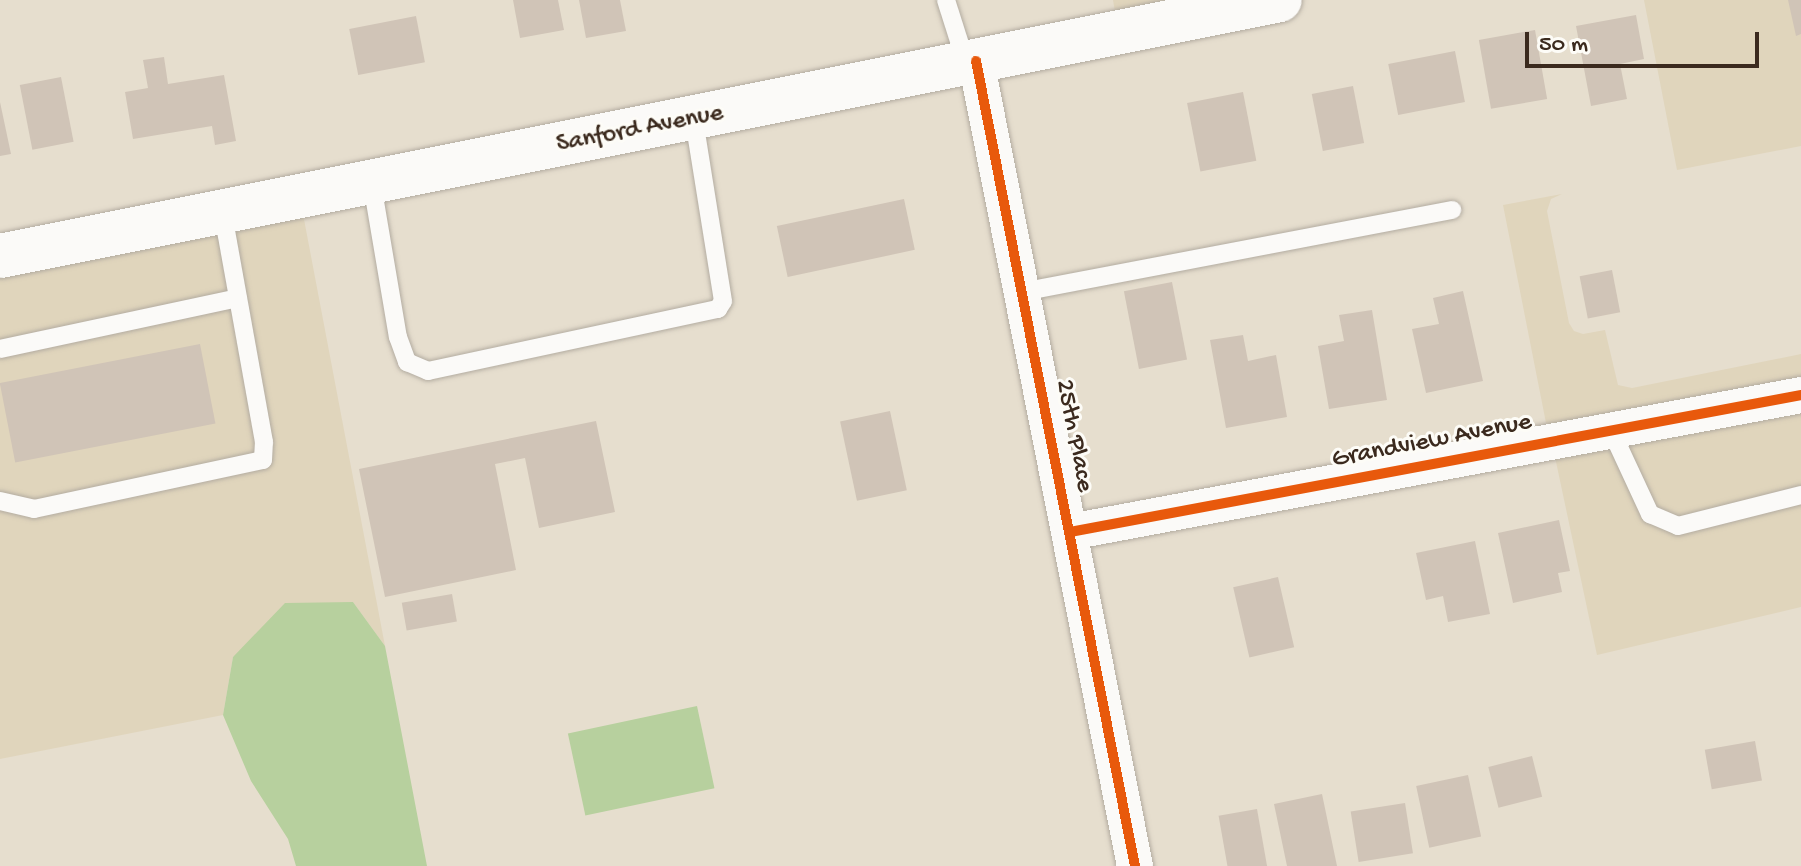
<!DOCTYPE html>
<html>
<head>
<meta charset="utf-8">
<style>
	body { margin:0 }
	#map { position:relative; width:1801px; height:866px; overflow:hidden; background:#e6dece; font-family:"Gochi Hand",sans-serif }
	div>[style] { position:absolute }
	.built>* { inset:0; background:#e0d5bc }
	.green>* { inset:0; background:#b7d09e; transform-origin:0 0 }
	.building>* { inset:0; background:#d0c4b7; transform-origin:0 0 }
	.roads { filter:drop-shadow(0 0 2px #b3aca1) drop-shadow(0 0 2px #b3aca1) }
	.service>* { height:18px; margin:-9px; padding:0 9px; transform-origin:9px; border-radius:9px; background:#fbfaf8 }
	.minor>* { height:36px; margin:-18px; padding:0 18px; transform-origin:18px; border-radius:18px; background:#fbfaf8 }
	.secondary>* { height:44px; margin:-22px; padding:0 22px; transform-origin:22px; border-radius:22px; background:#fbfaf8 }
	.cycleway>* { height:10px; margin:-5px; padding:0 5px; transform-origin:5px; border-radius:5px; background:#e8590c }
	span { translate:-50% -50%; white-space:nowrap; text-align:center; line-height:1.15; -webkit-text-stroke:6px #fdfcf7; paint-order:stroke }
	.street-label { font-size:26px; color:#3b2a1e }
	.scale { position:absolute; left:1525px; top:32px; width:234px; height:36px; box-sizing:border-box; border:4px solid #3b2a1e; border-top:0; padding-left:10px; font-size:24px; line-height:28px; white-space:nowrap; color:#3b2a1e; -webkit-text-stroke:6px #fdfcf7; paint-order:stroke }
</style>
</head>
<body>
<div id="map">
	<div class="built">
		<i style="clip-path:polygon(1113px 0,1199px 0,1116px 17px)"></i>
		<i style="clip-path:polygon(1644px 0,1801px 0,1801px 146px,1677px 170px)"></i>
		<i style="clip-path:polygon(1562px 194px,1551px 199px,1547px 211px,1569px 323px,1574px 331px,1583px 334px,1605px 330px,1618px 385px,1632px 388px,1801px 354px,1801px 379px,1547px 428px,1503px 205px)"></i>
		<i style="clip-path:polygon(303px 214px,385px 646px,353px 602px,233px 657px,223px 715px,0 759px,0 272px)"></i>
		<i style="clip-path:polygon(1801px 412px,1801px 607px,1597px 655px,1555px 457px)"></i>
	</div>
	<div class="green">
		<i style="clip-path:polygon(353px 602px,385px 646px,427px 866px,296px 866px,288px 839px,251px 781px,223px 715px,233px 657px,285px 603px)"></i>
		<i style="left:697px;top:706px;width:84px;height:132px;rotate:78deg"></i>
	</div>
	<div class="building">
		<i style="clip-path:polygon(513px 0,558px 0,564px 30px,520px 38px)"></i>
		<i style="clip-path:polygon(579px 0,620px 0,626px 31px,586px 38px)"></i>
		<i style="clip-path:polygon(1788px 0,1801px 0,1801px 34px,1796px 36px)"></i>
		<i style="clip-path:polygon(1636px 15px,1644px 59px,1620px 64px,1627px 99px,1591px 106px,1576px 26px)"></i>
		<i style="left:416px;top:16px;width:47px;height:68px;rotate:79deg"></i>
		<i style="left:1535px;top:30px;width:70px;height:57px;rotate:80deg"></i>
		<i style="left:1455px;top:51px;width:52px;height:68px;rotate:79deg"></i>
		<i style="clip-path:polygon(164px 57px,168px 84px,224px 75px,236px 141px,215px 145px,212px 126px,133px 139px,125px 92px,148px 88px,143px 60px)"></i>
		<i style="left:61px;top:77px;width:66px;height:42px;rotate:79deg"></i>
		<i style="left:1353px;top:86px;width:58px;height:42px;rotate:79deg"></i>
		<i style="left:1243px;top:92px;width:70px;height:57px;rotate:79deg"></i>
		<i style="clip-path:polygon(0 102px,11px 154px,0 156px)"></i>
		<i style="left:904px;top:199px;width:52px;height:130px;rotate:78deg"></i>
		<i style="left:1612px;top:270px;width:43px;height:33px;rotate:79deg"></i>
		<i style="left:1172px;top:282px;width:79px;height:49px;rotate:79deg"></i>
		<i style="clip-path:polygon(1463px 291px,1483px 381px,1426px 393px,1412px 329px,1439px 324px,1433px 298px)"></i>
		<i style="clip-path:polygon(1372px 310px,1387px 400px,1329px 409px,1318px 346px,1344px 341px,1339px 315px)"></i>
		<i style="clip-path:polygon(1243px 335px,1248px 361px,1276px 355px,1287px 417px,1226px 428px,1210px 340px)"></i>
		<i style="left:200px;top:344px;width:81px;height:204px;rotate:79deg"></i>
		<i style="left:890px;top:411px;width:81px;height:51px;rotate:78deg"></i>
		<i style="clip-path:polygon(596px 421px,615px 512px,539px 528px,525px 458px,495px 464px,516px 570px,385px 597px,359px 469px)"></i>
		<i style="clip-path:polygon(1559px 520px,1570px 571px,1558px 573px,1562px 592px,1513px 603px,1498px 533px)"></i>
		<i style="clip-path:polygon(1475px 541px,1490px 614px,1448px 622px,1443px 596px,1426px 600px,1416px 553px)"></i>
		<i style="left:1278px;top:577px;width:72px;height:46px;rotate:77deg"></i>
		<i style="left:452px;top:594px;width:28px;height:51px;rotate:80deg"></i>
		<i style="left:1755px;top:741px;width:40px;height:51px;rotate:80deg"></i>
		<i style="left:1532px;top:756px;width:42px;height:45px;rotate:76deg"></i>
		<i style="left:1468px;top:775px;width:63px;height:53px;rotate:78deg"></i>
		<i style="clip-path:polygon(1322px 794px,1337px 866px,1287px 866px,1274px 804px)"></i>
		<i style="left:1405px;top:803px;width:51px;height:55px;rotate:81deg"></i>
		<i style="left:1257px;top:809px;width:58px;height:39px;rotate:80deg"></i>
	</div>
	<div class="roads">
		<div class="service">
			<i style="left:946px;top:0;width:66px;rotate:72.4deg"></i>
			<i style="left:372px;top:184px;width:155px;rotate:80.4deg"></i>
			<i style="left:398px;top:337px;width:27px;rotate:70deg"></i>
			<i style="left:407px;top:362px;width:23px;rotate:23deg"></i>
			<i style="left:428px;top:371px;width:297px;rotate:-12.1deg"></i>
			<i style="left:718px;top:309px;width:9px;rotate:-58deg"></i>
			<i style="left:723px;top:301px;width:183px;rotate:-99.1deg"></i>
			<i style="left:1022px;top:292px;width:438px;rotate:-10.8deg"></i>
			<i style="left:0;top:349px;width:243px;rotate:-12.1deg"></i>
			<i style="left:1611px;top:430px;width:93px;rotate:65.1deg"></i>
			<i style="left:1650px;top:514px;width:30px;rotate:23deg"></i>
			<i style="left:1678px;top:526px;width:127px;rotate:-14.1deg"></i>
			<i style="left:0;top:501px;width:35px;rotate:13deg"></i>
			<i style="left:34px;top:509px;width:234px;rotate:-12.1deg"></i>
			<i style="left:263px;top:460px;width:18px;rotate:-87deg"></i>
			<i style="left:264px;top:442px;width:233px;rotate:-100.2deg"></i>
		</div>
		<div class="minor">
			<i style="left:976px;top:61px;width:821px;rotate:78.83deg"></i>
			<i style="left:1070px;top:532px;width:744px;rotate:-10.61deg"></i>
		</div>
		<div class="secondary">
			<i style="left:0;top:256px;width:1305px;rotate:-11.31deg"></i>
		</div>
	</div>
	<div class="cycleway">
		<i style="left:976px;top:61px;width:821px;rotate:78.83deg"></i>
		<i style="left:1070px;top:532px;width:744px;rotate:-10.61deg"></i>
	</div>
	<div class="street-label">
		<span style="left:640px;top:130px;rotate:-11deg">Sanford Avenue</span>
		<span style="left:1073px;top:436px;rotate:79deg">25th Place</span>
		<span style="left:1432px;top:442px;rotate:-11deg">Grandview Avenue</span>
	</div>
	<div class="scale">50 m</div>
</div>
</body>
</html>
